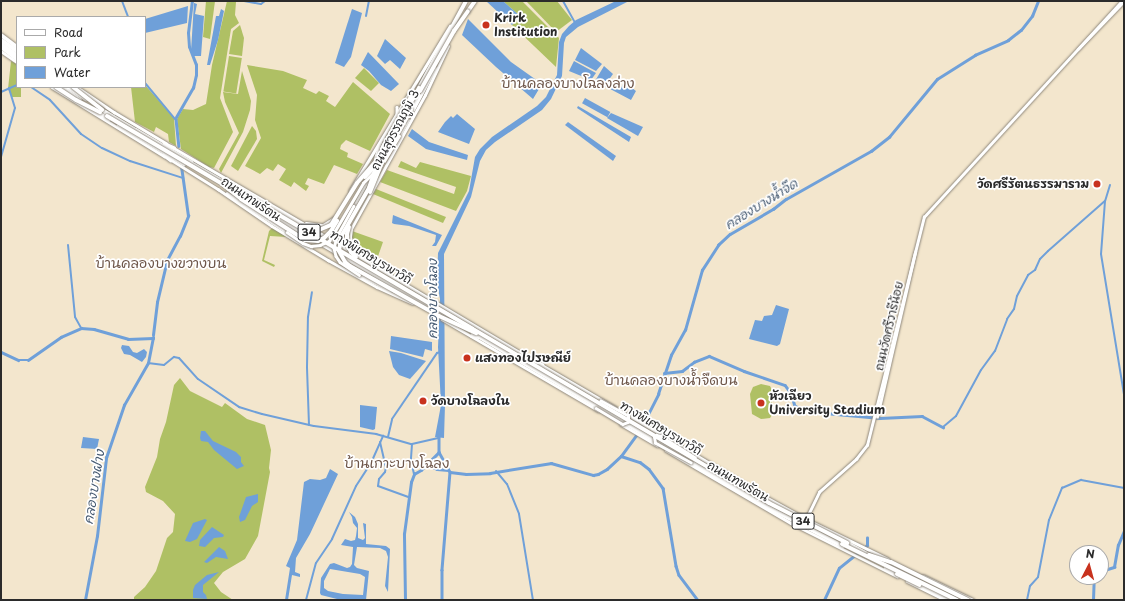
<!DOCTYPE html>
<html>
<head>
<meta charset="utf-8">
<style>
	body { margin:0 }
	#map { position:relative; width:1125px; height:601px; overflow:hidden; background:#f3e6cd; font-family:"Playpen Sans","Playpen Sans Thai",sans-serif }
	div>[style] { position:absolute }
	.green>* { inset:0; background:#afc064; transform-origin:0 0 }
	.water>* { inset:0; background:#6fa0d9; transform-origin:0 0 }
	.canal>* { height:2px; margin:-1px; padding:0 1px; transform-origin:1px; border-radius:1px; background:#6fa0d9 }
	.river>* { height:2.5px; margin:-1.25px; padding:0 1.25px; transform-origin:1.25px; border-radius:1.25px; background:#6fa0d9 }
	.roads { filter:drop-shadow(0 0 1px #8f887c) drop-shadow(0 0 1px #8f887c) }
	.secondary>* { height:2.5px; margin:-1.25px; padding:0 1.25px; transform-origin:1.25px; border-radius:1.25px; background:#fff }
	.trunk>* { height:3.5px; margin:-1.75px; padding:0 1.75px; transform-origin:1.75px; border-radius:1.75px; background:#fff }
	.motorway>* { height:4px; margin:-2px; padding:0 2px; transform-origin:2px; border-radius:2px; background:#fff }
	.bridges { filter:drop-shadow(0 0 1px #8f887c) drop-shadow(0 0 1px #8f887c) }
	.secondary-bridge>* { height:2.5px; margin:-1.25px; padding:0 1.25px; transform-origin:1.25px; border-radius:1.25px; background:#fff }
	.motorway-bridge>* { height:4px; margin:-2px; padding:0 2px; transform-origin:2px; border-radius:2px; background:#fff }
	.dots>* { width:11px; height:11px; translate:-50% -50%; box-sizing:border-box; border:2px solid #fff; border-radius:50% }
	span { translate:-50% -50%; white-space:nowrap; text-align:center; line-height:1.15; -webkit-text-stroke:3.5px #fff; paint-order:stroke }
	.shield-label span { padding:1px 3px; background:#fff; border:1px solid; border-radius:3px; -webkit-text-stroke-width:0 }
	.shield-label { font-size:11px; color:#2b2b2b; font-weight:700 }
	.poi-label { font-size:12px; color:#2b2b2b; font-weight:700 }
	.left { translate:0 -50%; text-align:left }
	.right { translate:-100% -50%; text-align:right }
	.street-label { font-size:12px; color:#2b2b2b }
	.water-label { font-size:13px; color:#465a71; font-style:italic }
	.quarter-label { font-size:14px; color:#6e5649 }
	.frame { position:absolute; inset:0; border:2px solid #2b2b2b; pointer-events:none }
	.legend { position:absolute; left:16px; top:16px; width:130px; height:72px; box-sizing:border-box; background:#fff; border:1px solid #aaa; margin:0; padding:5px 7px; list-style:none; font-size:12px; color:#2b2b2b }
	.legend li { display:flex; align-items:center; gap:8px; height:20px }
	.legend b { width:20px; border:1px solid #aaa }
	.north { position:absolute; left:1069px; top:545px; width:40px; height:40px; box-sizing:border-box; background:#fff; border:1px solid #aaa; border-radius:50%; rotate:6deg; font-size:11px; font-weight:700; line-height:16px; text-align:center; color:#2b2b2b }
	.north::after { content:''; display:block; margin:auto; width:14px; height:18px; background:#c8321e; clip-path:polygon(50% 0,100% 100%,50% 72%,0 100%) }
</style>
</head>
<body>
<div id="map">
	<div class="green">
		<i style="clip-path:polygon(206px 1px,215px 1px,210px 39px,203px 37px)"></i>
		<i style="clip-path:polygon(227px 1px,236px 2px,235px 15px,239px 23px,231px 29px,220px 98px,233px 132px,214px 168px,209px 167px,181px 149px,177px 119px,183px 109px,193px 110px,206px 104px,212px 65px)"></i>
		<i style="clip-path:polygon(503px 1px,522px 1px,559px 38px,556px 67px,512px 25px,520px 16px)"></i>
		<i style="clip-path:polygon(526px 1px,557px 1px,572px 20px,556px 32px)"></i>
		<i style="clip-path:polygon(240px 25px,244px 38px,242px 56px,229px 54px,233px 31px)"></i>
		<i style="left:229px;top:56px;width:13px;height:36px;rotate:9deg"></i>
		<i style="clip-path:polygon(11px 61px,17px 64px,17px 87px,21px 87px,21px 97px,12px 97px,8px 89px)"></i>
		<i style="clip-path:polygon(247px 65px,283px 71px,307px 80px,303px 88px,316px 94px,319px 91px,329px 96px,326px 101px,335px 107px,353px 82px,390px 114px,370px 151px,346px 140px,341px 145px,340px 149px,348px 153px,347px 157px,363px 164px,357px 174px,334px 165px,324px 184px,308px 178px,305px 184px,309px 186px,306px 191px,294px 182px,291px 187px,279px 180px,286px 169px,278px 164px,273px 171px,267px 168px,260px 174px,245px 166px,261px 138px,255px 120px,257px 95px)"></i>
		<i style="clip-path:polygon(364px 68px,379px 83px,371px 91px,355px 78px)"></i>
		<i style="clip-path:polygon(242px 71px,251px 101px,250px 110px,243px 132px,221px 173px,219px 169px,239px 133px,225px 102px,223px 92px,238px 94px)"></i>
		<i style="clip-path:polygon(145px 85px,174px 118px,176px 146px,169px 142px,168px 134px,156px 127px,154px 132px,135px 122px,131px 87px,145px 87px)"></i>
		<i style="clip-path:polygon(252px 126px,256px 131px,257px 139px,238px 171px,231px 166px)"></i>
		<i style="clip-path:polygon(401px 161px,416px 168px,420px 162px,471px 176px,467px 191px,456px 211px,380px 182px,387px 170px,454px 194px,456px 187px,398px 167px)"></i>
		<i style="clip-path:polygon(376px 189px,446px 217px,443px 223px,373px 194px)"></i>
		<i style="clip-path:polygon(272px 228px,287px 237px,270px 236px,264px 260px,275px 265px,274px 267px,262px 261px,269px 231px)"></i>
		<i style="clip-path:polygon(352px 231px,383px 242px,376px 262px,357px 250px,352px 241px)"></i>
		<i style="clip-path:polygon(180px 378px,190px 391px,222px 407px,225px 403px,247px 419px,265px 425px,271px 450px,269px 468px,270px 472px,258px 536px,245px 559px,223px 572px,214px 583px,221px 592px,233px 600px,134px 600px,134px 597px,145px 587px,156px 571px,167px 538px,173px 532px,175px 514px,163px 501px,146px 492px,145px 487px,157px 457px,160px 439px,166px 422px,174px 385px)"></i>
		<i style="clip-path:polygon(761px 384px,770px 386px,771px 388px,772px 415px,770px 418px,761px 419px,752px 414px,750px 394px,753px 387px)"></i>
	</div>
	<div class="water">
		<i style="clip-path:polygon(486px 1px,503px 1px,520px 16px,512px 25px)"></i>
		<i style="clip-path:polygon(616px 1px,629px 1px,578px 27px,566px 37px,564px 43px,562px 76px,551px 99px,542px 110px,495px 142px,486px 150px,480px 161px,471px 197px,444px 254px,445px 405px,444px 438px,435px 437px,441px 405px,438px 347px,440px 299px,437px 282px,438px 253px,469px 191px,475px 157px,480px 149px,492px 137px,537px 106px,546px 97px,557px 75px,559px 42px,562px 34px,569px 26px,576px 20px)"></i>
		<i style="clip-path:polygon(194px 3px,197px 4px,195px 14px,204px 16px,201px 56px,193px 56px,191px 51px)"></i>
		<i style="clip-path:polygon(188px 6px,187px 23px,145px 33px,145px 19px)"></i>
		<i style="clip-path:polygon(221px 9px,224px 11px,218px 40px,210px 65px,207px 65px,216px 16px,219px 16px)"></i>
		<i style="clip-path:polygon(352px 9px,362px 13px,351px 57px,344px 67px,335px 63px)"></i>
		<i style="clip-path:polygon(468px 19px,511px 62px,542px 84px,533px 99px,496px 67px,462px 35px)"></i>
		<i style="clip-path:polygon(385px 39px,406px 58px,400px 69px,390px 60px,385px 64px,377px 56px)"></i>
		<i style="clip-path:polygon(581px 48px,602px 64px,596px 71px,575px 60px)"></i>
		<i style="clip-path:polygon(368px 52px,399px 84px,391px 91px,381px 85px,369px 71px,361px 65px)"></i>
		<i style="clip-path:polygon(574px 61px,596px 73px,591px 80px,569px 71px)"></i>
		<i style="clip-path:polygon(604px 66px,613px 74px,608px 81px,620px 90px,624px 82px,636px 91px,631px 100px,595px 81px)"></i>
		<i style="left:585px;top:98px;width:29px;height:6px;rotate:29deg"></i>
		<i style="clip-path:polygon(578px 106px,631px 137px,629px 142px,577px 108px)"></i>
		<i style="clip-path:polygon(611px 113px,643px 127px,638px 136px,607px 118px)"></i>
		<i style="clip-path:polygon(457px 114px,475px 129px,469px 144px,438px 132px,445px 122px,451px 116px,453px 118px)"></i>
		<i style="clip-path:polygon(568px 122px,616px 156px,613px 161px,565px 125px)"></i>
		<i style="clip-path:polygon(412px 129px,429px 142px,468px 155px,467px 160px,426px 149px,408px 136px)"></i>
		<i style="clip-path:polygon(393px 215px,442px 235px,436px 246px,432px 246px,435px 242px,436px 235px,409px 226px,394px 224px,392px 223px)"></i>
		<i style="clip-path:polygon(776px 305px,789px 309px,780px 344px,777px 346px,749px 339px,755px 320px,762px 321px,764px 316px,772px 315px)"></i>
		<i style="clip-path:polygon(391px 336px,432px 342px,432px 351px,425px 349px,423px 357px,390px 349px)"></i>
		<i style="clip-path:polygon(122px 345px,129px 346px,133px 352px,137px 353px,144px 349px,147px 352px,146px 357px,142px 362px,130px 355px,124px 354px,121px 348px)"></i>
		<i style="clip-path:polygon(389px 351px,401px 353px,426px 361px,410px 379px,399px 375px,393px 367px)"></i>
		<i style="clip-path:polygon(360px 405px,377px 407px,375px 429px,373px 430px,360px 427px)"></i>
		<i style="clip-path:polygon(201px 431px,205px 431px,213px 441px,236px 452px,241px 457px,241px 462px,244px 466px,237px 469px,214px 450px,208px 442px,201px 441px,200px 438px)"></i>
		<i style="clip-path:polygon(83px 437px,99px 439px,97px 449px,81px 448px)"></i>
		<i style="clip-path:polygon(330px 469px,338px 474px,310px 534px,296px 558px,295px 572px,300px 574px,300px 577px,292px 575px,288px 600px,285px 600px,290px 568px,286px 566px,297px 540px,304px 482px,310px 479px,320px 480px,326px 478px)"></i>
		<i style="clip-path:polygon(258px 494px,258px 502px,252px 506px,245px 520px,240px 522px,239px 517px,246px 497px)"></i>
		<i style="clip-path:polygon(evenodd,349px 512px,355px 517px,358px 524px,358px 538px,363px 540px,365px 538px,363px 523px,366px 524px,366px 544px,386px 546px,390px 549px,388px 592px,385px 586px,388px 557px,386px 551px,380px 548px,357px 547px,354px 565px,357px 568px,369px 571px,366px 600px,341px 600px,321px 595px,320px 593px,321px 578px,330px 564px,334px 563px,347px 568px,350px 567px,352px 564px,353px 547px,341px 545px,345px 539px,351px 541px,355px 540px,356px 536px,357px 528px,353px 523px,352px 517px,349px 512px,330px 569px,360px 574px,365px 577px,363px 595px,343px 594px,328px 591px,324px 588px,324px 581px,330px 569px)"></i>
		<i style="clip-path:polygon(205px 519px,207px 520px,197px 539px,190px 542px,185px 541px,193px 523px)"></i>
		<i style="clip-path:polygon(212px 527px,224px 535px,223px 537px,214px 538px,205px 547px,199px 546px,200px 540px)"></i>
		<i style="clip-path:polygon(219px 547px,225px 551px,228px 559px,216px 557px,207px 563px,204px 562px)"></i>
		<i style="clip-path:polygon(219px 572px,203px 585px,203px 592px,206px 595px,207px 599px,193px 598px,193px 590px,195px 585px,207px 575px)"></i>
	</div>
	<div class="canal">
		<i style="left:122px;top:1px;width:17px;rotate:69deg"></i>
		<i style="left:244px;top:1px;width:17px;rotate:10deg"></i>
		<i style="left:261px;top:4px;width:5px;rotate:-37deg"></i>
		<i style="left:563px;top:1px;width:25px;rotate:61deg"></i>
		<i style="left:366px;top:16px;width:15px;rotate:-79deg"></i>
		<i style="left:145px;top:83px;width:47px;rotate:50.2deg"></i>
		<i style="left:31px;top:87px;width:23px;rotate:34deg"></i>
		<i style="left:50px;top:100px;width:46px;rotate:47.6deg"></i>
		<i style="left:81px;top:134px;width:25px;rotate:34deg"></i>
		<i style="left:102px;top:148px;width:31px;rotate:25deg"></i>
		<i style="left:130px;top:161px;width:56px;rotate:17.8deg"></i>
		<i style="left:1px;top:92px;width:17px;rotate:-24deg"></i>
		<i style="left:1px;top:157px;width:51px;rotate:-74.1deg"></i>
		<i style="left:15px;top:108px;width:21px;rotate:-107deg"></i>
		<i style="left:1110px;top:185px;width:17px;rotate:107deg"></i>
		<i style="left:1105px;top:201px;width:53px;rotate:94.3deg"></i>
		<i style="left:1101px;top:254px;width:142px;rotate:80.7deg"></i>
		<i style="left:68px;top:245px;width:72px;rotate:84.4deg"></i>
		<i style="left:75px;top:317px;width:13px;rotate:61deg"></i>
		<i style="left:148px;top:363px;width:16px;rotate:7deg"></i>
		<i style="left:164px;top:365px;width:13px;rotate:-39deg"></i>
		<i style="left:174px;top:357px;width:5px;rotate:11deg"></i>
		<i style="left:179px;top:358px;width:28px;rotate:48deg"></i>
		<i style="left:198px;top:379px;width:50px;rotate:34.3deg"></i>
		<i style="left:239px;top:407px;width:24px;rotate:17deg"></i>
		<i style="left:262px;top:414px;width:53px;rotate:13deg"></i>
		<i style="left:314px;top:426px;width:63px;rotate:7.4deg"></i>
		<i style="left:376px;top:434px;width:37px;rotate:16deg"></i>
		<i style="left:412px;top:444px;width:28px;rotate:-13deg"></i>
		<i style="left:309px;top:425px;width:58px;rotate:-92deg"></i>
		<i style="left:307px;top:367px;width:50px;rotate:-88.9deg"></i>
		<i style="left:308px;top:317px;width:25px;rotate:-81deg"></i>
		<i style="left:943px;top:427px;width:17px;rotate:-40deg"></i>
		<i style="left:956px;top:416px;width:52px;rotate:-61.5deg"></i>
		<i style="left:981px;top:370px;width:24px;rotate:-54deg"></i>
		<i style="left:995px;top:351px;width:34px;rotate:-69deg"></i>
		<i style="left:1007px;top:319px;width:12px;rotate:-55deg"></i>
		<i style="left:1014px;top:309px;width:13px;rotate:-77deg"></i>
		<i style="left:1017px;top:296px;width:24px;rotate:-62deg"></i>
		<i style="left:1028px;top:275px;width:9px;rotate:-36deg"></i>
		<i style="left:1035px;top:270px;width:12px;rotate:-66deg"></i>
		<i style="left:1040px;top:259px;width:11px;rotate:-45deg"></i>
		<i style="left:1048px;top:251px;width:76px;rotate:-41.3deg"></i>
		<i style="left:388px;top:437px;width:18px;rotate:-77deg"></i>
		<i style="left:392px;top:419px;width:80px;rotate:-55.7deg"></i>
		<i style="left:437px;top:353px;width:4px;rotate:-14deg"></i>
		<i style="left:380px;top:442px;width:26px;rotate:77deg"></i>
		<i style="left:386px;top:467px;width:5px;rotate:101deg"></i>
		<i style="left:385px;top:472px;width:9px;rotate:131deg"></i>
		<i style="left:379px;top:479px;width:7px;rotate:98deg"></i>
		<i style="left:378px;top:486px;width:33px;rotate:20deg"></i>
		<i style="left:412px;top:444px;width:16px;rotate:94deg"></i>
		<i style="left:411px;top:460px;width:14px;rotate:78deg"></i>
		<i style="left:496px;top:471px;width:17px;rotate:50deg"></i>
		<i style="left:507px;top:484px;width:32px;rotate:68deg"></i>
		<i style="left:519px;top:514px;width:87px;rotate:80.8deg"></i>
		<i style="left:306px;top:600px;width:38px;rotate:-75deg"></i>
		<i style="left:316px;top:563px;width:29px;rotate:-56deg"></i>
		<i style="left:332px;top:539px;width:58px;rotate:-65.6deg"></i>
		<i style="left:356px;top:486px;width:27px;rotate:-57deg"></i>
		<i style="left:371px;top:463px;width:30px;rotate:-66deg"></i>
		<i style="left:1027px;top:600px;width:14px;rotate:-78deg"></i>
		<i style="left:1030px;top:586px;width:12px;rotate:-48deg"></i>
		<i style="left:1038px;top:577px;width:58px;rotate:-79.1deg"></i>
		<i style="left:1049px;top:520px;width:35px;rotate:-68deg"></i>
		<i style="left:1062px;top:488px;width:21px;rotate:-23deg"></i>
		<i style="left:1081px;top:480px;width:44px;rotate:10.5deg"></i>
	</div>
	<div class="river">
		<i style="left:176px;top:117px;width:34px;rotate:-60deg"></i>
		<i style="left:193px;top:88px;width:13px;rotate:-77deg"></i>
		<i style="left:196px;top:75px;width:10px;rotate:-90deg"></i>
		<i style="left:196px;top:65px;width:19px;rotate:-111deg"></i>
		<i style="left:189px;top:47px;width:14px;rotate:-94deg"></i>
		<i style="left:188px;top:33px;width:32px;rotate:-83deg"></i>
		<i style="left:176px;top:119px;width:27px;rotate:84deg"></i>
		<i style="left:153px;top:335px;width:33px;rotate:-83deg"></i>
		<i style="left:157px;top:302px;width:43px;rotate:-76.6deg"></i>
		<i style="left:167px;top:260px;width:27px;rotate:-62deg"></i>
		<i style="left:180px;top:236px;width:22px;rotate:-68deg"></i>
		<i style="left:188px;top:216px;width:50px;rotate:-98deg"></i>
		<i style="left:1px;top:352px;width:19px;rotate:25deg"></i>
		<i style="left:18px;top:360px;width:10px"></i>
		<i style="left:28px;top:360px;width:40px;rotate:-34.9deg"></i>
		<i style="left:61px;top:337px;width:22px;rotate:-24deg"></i>
		<i style="left:81px;top:328px;width:13px;rotate:4deg"></i>
		<i style="left:94px;top:329px;width:35px;rotate:16deg"></i>
		<i style="left:128px;top:339px;width:25px;rotate:-2deg"></i>
		<i style="left:664px;top:373px;width:18px;rotate:-6deg"></i>
		<i style="left:682px;top:371px;width:15px;rotate:-37deg"></i>
		<i style="left:694px;top:362px;width:16px;rotate:-22deg"></i>
		<i style="left:709px;top:356px;width:38px;rotate:23deg"></i>
		<i style="left:744px;top:371px;width:43px;rotate:18.9deg"></i>
		<i style="left:785px;top:385px;width:10px;rotate:53deg"></i>
		<i style="left:791px;top:393px;width:14px;rotate:73deg"></i>
		<i style="left:795px;top:406px;width:5px;rotate:22deg"></i>
		<i style="left:800px;top:408px;width:25px;rotate:11deg"></i>
		<i style="left:825px;top:413px;width:55px;rotate:5.2deg"></i>
		<i style="left:880px;top:418px;width:42px;rotate:-2.7deg"></i>
		<i style="left:922px;top:416px;width:24px;rotate:28deg"></i>
		<i style="left:641px;top:428px;width:38px;rotate:-63deg"></i>
		<i style="left:658px;top:394px;width:41px;rotate:-71.6deg"></i>
		<i style="left:671px;top:355px;width:29px;rotate:-61deg"></i>
		<i style="left:685px;top:330px;width:62px;rotate:-74.2deg"></i>
		<i style="left:702px;top:270px;width:30px;rotate:-57deg"></i>
		<i style="left:718px;top:245px;width:16px;rotate:-43deg"></i>
		<i style="left:730px;top:234px;width:50px;rotate:-30.2deg"></i>
		<i style="left:773px;top:209px;width:16px;rotate:-38deg"></i>
		<i style="left:786px;top:199px;width:98px;rotate:-29.5deg"></i>
		<i style="left:871px;top:151px;width:23px;rotate:-38deg"></i>
		<i style="left:889px;top:137px;width:75px;rotate:-50.4deg"></i>
		<i style="left:937px;top:79px;width:45px;rotate:-32.3deg"></i>
		<i style="left:975px;top:55px;width:36px;rotate:-24deg"></i>
		<i style="left:1008px;top:40px;width:16px;rotate:-38deg"></i>
		<i style="left:1021px;top:30px;width:18px;rotate:-52deg"></i>
		<i style="left:1032px;top:16px;width:16px;rotate:-68deg"></i>
		<i style="left:439px;top:435px;width:17px;rotate:90deg"></i>
		<i style="left:439px;top:452px;width:23px;rotate:61deg"></i>
		<i style="left:450px;top:472px;width:98px;rotate:94.7deg"></i>
		<i style="left:442px;top:570px;width:30px;rotate:90deg"></i>
		<i style="left:621px;top:456px;width:20px;rotate:18deg"></i>
		<i style="left:640px;top:462px;width:11px;rotate:38deg"></i>
		<i style="left:649px;top:469px;width:24px;rotate:54deg"></i>
		<i style="left:663px;top:488px;width:79px;rotate:80.5deg"></i>
		<i style="left:676px;top:566px;width:9px;rotate:72deg"></i>
		<i style="left:679px;top:575px;width:31px;rotate:53deg"></i>
		<i style="left:426px;top:464px;width:12px;rotate:24deg"></i>
		<i style="left:437px;top:469px;width:11px;rotate:5deg"></i>
		<i style="left:450px;top:472px;width:16px;rotate:7deg"></i>
		<i style="left:466px;top:474px;width:24px;rotate:-2deg"></i>
		<i style="left:490px;top:473px;width:62px;rotate:-9.3deg"></i>
		<i style="left:551px;top:463px;width:44px;rotate:15.9deg"></i>
		<i style="left:593px;top:475px;width:5px;rotate:-11deg"></i>
		<i style="left:598px;top:474px;width:10px;rotate:-29deg"></i>
		<i style="left:607px;top:469px;width:19px;rotate:-43deg"></i>
		<i style="left:621px;top:456px;width:29px;rotate:-54deg"></i>
		<i style="left:1101px;top:571px;width:14px;rotate:-17deg"></i>
		<i style="left:1114px;top:567px;width:22px;rotate:-80deg"></i>
		<i style="left:1118px;top:545px;width:15px;rotate:-67deg"></i>
		<i style="left:85px;top:600px;width:65px;rotate:-79.4deg"></i>
		<i style="left:97px;top:536px;width:79px;rotate:-83.4deg"></i>
		<i style="left:106px;top:458px;width:56px;rotate:-71.2deg"></i>
		<i style="left:124px;top:405px;width:48px;rotate:-60.3deg"></i>
		<i style="left:148px;top:363px;width:26px;rotate:-79deg"></i>
		<i style="left:405px;top:600px;width:66px;rotate:-90.9deg"></i>
		<i style="left:404px;top:534px;width:52px;rotate:-82.3deg"></i>
		<i style="left:411px;top:482px;width:9px;rotate:-69deg"></i>
		<i style="left:414px;top:474px;width:8px;rotate:-30deg"></i>
		<i style="left:421px;top:470px;width:25px;rotate:-45deg"></i>
		<i style="left:824px;top:600px;width:35px;rotate:-65deg"></i>
		<i style="left:839px;top:568px;width:36px;rotate:-39deg"></i>
		<i style="left:867px;top:545px;width:7px;rotate:-90deg"></i>
		<i style="left:1093px;top:600px;width:23px;rotate:-88deg"></i>
	</div>
	<div class="roads">
		<div class="secondary">
			<i style="left:1078px;top:49px;width:66px;rotate:-46.2deg"></i>
			<i style="left:1px;top:51px;width:19px;rotate:35deg"></i>
			<i style="left:52px;top:87px;width:132px;rotate:31.6deg"></i>
			<i style="left:77px;top:87px;width:45px;rotate:34deg"></i>
			<i style="left:114px;top:112px;width:61px;rotate:30.8deg"></i>
			<i style="left:397px;top:107px;width:6px;rotate:90deg"></i>
			<i style="left:413px;top:110px;width:47px;rotate:-62.4deg"></i>
			<i style="left:399px;top:136px;width:18px;rotate:-61deg"></i>
			<i style="left:174px;top:148px;width:153px;rotate:30.3deg"></i>
			<i style="left:170px;top:159px;width:57px;rotate:32deg"></i>
			<i style="left:218px;top:189px;width:65px;rotate:34.4deg"></i>
			<i style="left:272px;top:226px;width:66px;rotate:31.3deg"></i>
			<i style="left:328px;top:260px;width:56px;rotate:28.9deg"></i>
			<i style="left:377px;top:287px;width:39px;rotate:24deg"></i>
			<i style="left:374px;top:162px;width:21px;rotate:-73deg"></i>
			<i style="left:350px;top:191px;width:193px;rotate:-58.8deg"></i>
			<i style="left:227px;top:193px;width:72px;rotate:33deg"></i>
			<i style="left:354px;top:206px;width:34px;rotate:-62deg"></i>
			<i style="left:306px;top:223px;width:17px;rotate:7deg"></i>
			<i style="left:323px;top:225px;width:13px;rotate:-32deg"></i>
			<i style="left:315px;top:230px;width:41px;rotate:31deg"></i>
			<i style="left:355px;top:254px;width:213px;rotate:30.8deg"></i>
			<i style="left:364px;top:257px;width:16px;rotate:-137deg"></i>
			<i style="left:352px;top:246px;width:9px;rotate:-103deg"></i>
			<i style="left:350px;top:237px;width:8px;rotate:-83deg"></i>
			<i style="left:351px;top:229px;width:153px;rotate:-61.1deg"></i>
			<i style="left:425px;top:95px;width:54px;rotate:-64.9deg"></i>
			<i style="left:359px;top:275px;width:34px;rotate:26deg"></i>
			<i style="left:442px;top:319px;width:181px;rotate:30.3deg"></i>
			<i style="left:542px;top:365px;width:86px;rotate:30.2deg"></i>
			<i style="left:627px;top:414px;width:155px;rotate:30.7deg"></i>
			<i style="left:877px;top:417px;width:169px;rotate:-77deg"></i>
			<i style="left:621px;top:424px;width:42px;rotate:30.3deg"></i>
			<i style="left:666px;top:450px;width:145px;rotate:30.3deg"></i>
			<i style="left:791px;top:523px;width:119px;rotate:26.6deg"></i>
			<i style="left:766px;top:497px;width:46px;rotate:28.8deg"></i>
			<i style="left:806px;top:519px;width:91px;rotate:26deg"></i>
			<i style="left:806px;top:519px;width:30px;rotate:-64deg"></i>
			<i style="left:819px;top:492px;width:50px;rotate:-41.7deg"></i>
			<i style="left:856px;top:459px;width:18px;rotate:-52deg"></i>
			<i style="left:867px;top:445px;width:235px;rotate:-76deg"></i>
			<i style="left:924px;top:217px;width:293px;rotate:-47.5deg"></i>
			<i style="left:923px;top:576px;width:55px;rotate:25.6deg"></i>
			<i style="left:907px;top:581px;width:43px;rotate:26deg"></i>
		</div>
		<div class="trunk">
			<i style="left:1px;top:44px;width:19px;rotate:35deg"></i>
			<i style="left:62px;top:87px;width:22px;rotate:36deg"></i>
			<i style="left:97px;top:112px;width:14px;rotate:30deg"></i>
			<i style="left:119px;top:125px;width:76px;rotate:31deg"></i>
			<i style="left:136px;top:130px;width:64px;rotate:30.2deg"></i>
			<i style="left:165px;top:144px;width:10px;rotate:24deg"></i>
			<i style="left:164px;top:155px;width:9px;rotate:36deg"></i>
			<i style="left:238px;top:195px;width:248px;rotate:30.3deg"></i>
			<i style="left:473px;top:333px;width:340px;rotate:30.6deg"></i>
			<i style="left:766px;top:506px;width:87px;rotate:27.5deg"></i>
			<i style="left:472px;top:336px;width:7px;rotate:8deg"></i>
			<i style="left:529px;top:361px;width:14px;rotate:17deg"></i>
			<i style="left:754px;top:493px;width:13px;rotate:18deg"></i>
			<i style="left:886px;top:562px;width:42px;rotate:25.3deg"></i>
			<i style="left:886px;top:568px;width:14px;rotate:25deg"></i>
			<i style="left:918px;top:584px;width:37px;rotate:26deg"></i>
		</div>
		<div class="motorway">
			<i style="left:468px;top:11px;width:12px;rotate:-55deg"></i>
			<i style="left:1px;top:35px;width:20px;rotate:37deg"></i>
			<i style="left:1px;top:40px;width:19px;rotate:35deg"></i>
			<i style="left:1px;top:47px;width:20px;rotate:37deg"></i>
			<i style="left:68px;top:87px;width:22px;rotate:34deg"></i>
			<i style="left:419px;top:88px;width:99px;rotate:-61.6deg"></i>
			<i style="left:100px;top:109px;width:43px;rotate:30.7deg"></i>
			<i style="left:411px;top:110px;width:17px;rotate:-66deg"></i>
			<i style="left:189px;top:162px;width:39px;rotate:30deg"></i>
			<i style="left:271px;top:207px;width:45px;rotate:29.4deg"></i>
			<i style="left:847px;top:543px;width:25px;rotate:29deg"></i>
		</div>
	</div>
	<div class="bridges">
		<div class="secondary-bridge">
			<i style="left:384px;top:161px;width:29px;rotate:-59deg"></i>
			<i style="left:354px;top:206px;width:35px;rotate:119deg"></i>
			<i style="left:337px;top:237px;width:11px;rotate:105deg"></i>
			<i style="left:334px;top:248px;width:8px;rotate:76deg"></i>
			<i style="left:336px;top:256px;width:7px;rotate:56deg"></i>
			<i style="left:340px;top:262px;width:23px;rotate:34deg"></i>
			<i style="left:287px;top:232px;width:19px;rotate:35deg"></i>
			<i style="left:303px;top:243px;width:9px;rotate:21deg"></i>
			<i style="left:311px;top:246px;width:9px;rotate:-6deg"></i>
			<i style="left:320px;top:245px;width:10px;rotate:-24deg"></i>
			<i style="left:329px;top:241px;width:67px;rotate:-59.6deg"></i>
			<i style="left:363px;top:183px;width:16px;rotate:-45deg"></i>
			<i style="left:596px;top:408px;width:31px;rotate:31deg"></i>
			<i style="left:623px;top:424px;width:5px;rotate:-22deg"></i>
			<i style="left:628px;top:422px;width:6px;rotate:-90deg"></i>
			<i style="left:628px;top:416px;width:31px;rotate:-151deg"></i>
			<i style="left:691px;top:463px;width:41px;rotate:-150.9deg"></i>
			<i style="left:655px;top:443px;width:6px;rotate:-99deg"></i>
			<i style="left:654px;top:437px;width:3px;rotate:-45deg"></i>
			<i style="left:656px;top:435px;width:5px;rotate:11deg"></i>
			<i style="left:661px;top:436px;width:40px;rotate:32deg"></i>
		</div>
		<div class="motorway-bridge">
			<i style="left:56px;top:87px;width:24px;rotate:33deg"></i>
			<i style="left:76px;top:100px;width:27px;rotate:27deg"></i>
			<i style="left:73px;top:87px;width:37px;rotate:38deg"></i>
			<i style="left:420px;top:91px;width:69px;rotate:-60.5deg"></i>
			<i style="left:454px;top:31px;width:24px;rotate:-55deg"></i>
			<i style="left:413px;top:93px;width:62px;rotate:119.1deg"></i>
			<i style="left:383px;top:147px;width:43px;rotate:108.9deg"></i>
			<i style="left:369px;top:188px;width:54px;rotate:119.9deg"></i>
			<i style="left:342px;top:235px;width:16px;rotate:101deg"></i>
			<i style="left:339px;top:251px;width:13px;rotate:61deg"></i>
			<i style="left:345px;top:262px;width:6px;rotate:39deg"></i>
			<i style="left:350px;top:266px;width:102px;rotate:29.3deg"></i>
			<i style="left:439px;top:316px;width:41px;rotate:24.7deg"></i>
			<i style="left:107px;top:116px;width:136px;rotate:30.5deg"></i>
			<i style="left:385px;top:148px;width:69px;rotate:-60.5deg"></i>
			<i style="left:365px;top:177px;width:16px;rotate:-47deg"></i>
			<i style="left:223px;top:182px;width:633px;rotate:30.45deg"></i>
			<i style="left:769px;top:503px;width:88px;rotate:27.1deg"></i>
			<i style="left:222px;top:184px;width:24px;rotate:38deg"></i>
			<i style="left:241px;top:199px;width:76px;rotate:32.6deg"></i>
			<i style="left:305px;top:240px;width:13px;rotate:4deg"></i>
			<i style="left:318px;top:241px;width:7px;rotate:-27deg"></i>
			<i style="left:324px;top:238px;width:10px;rotate:-45deg"></i>
			<i style="left:331px;top:231px;width:12px;rotate:-59deg"></i>
			<i style="left:370px;top:192px;width:37px;rotate:-68deg"></i>
			<i style="left:384px;top:158px;width:55px;rotate:-60.6deg"></i>
			<i style="left:349px;top:227px;width:7px;rotate:106deg"></i>
			<i style="left:347px;top:234px;width:10px;rotate:90deg"></i>
			<i style="left:347px;top:244px;width:9px;rotate:63deg"></i>
			<i style="left:351px;top:252px;width:7px;rotate:45deg"></i>
			<i style="left:307px;top:228px;width:12px;rotate:9deg"></i>
			<i style="left:319px;top:230px;width:13px;rotate:-23deg"></i>
			<i style="left:331px;top:225px;width:49px;rotate:-58.2deg"></i>
			<i style="left:357px;top:183px;width:30px;rotate:-49deg"></i>
			<i style="left:842px;top:544px;width:128px;rotate:26deg"></i>
			<i style="left:869px;top:555px;width:23px;rotate:18deg"></i>
			<i style="left:891px;top:562px;width:86px;rotate:26.3deg"></i>
			<i style="left:897px;top:574px;width:25px;rotate:26deg"></i>
		</div>
	</div>
	<div class="dots">
		<i style="left:486px;top:25px;background:#c8321e"></i>
		<i style="left:1097px;top:184px;background:#c8321e"></i>
		<i style="left:467px;top:358px;background:#c8321e"></i>
		<i style="left:423px;top:401px;background:#c8321e"></i>
		<i style="left:761px;top:403px;background:#c8321e"></i>
	</div>
	<div class="shield-label">
		<span style="left:309px;top:232px">34</span>
		<span style="left:803px;top:521px">34</span>
	</div>
	<div class="poi-label">
		<span class="left" style="left:494px;top:25px">Krirk<br>Institution</span>
		<span class="right" style="left:1089px;top:184px">วัดศรีรัตนธรรมาราม</span>
		<span class="left" style="left:475px;top:358px">แสงทองไปรษณีย์</span>
		<span class="left" style="left:769px;top:403px">หัวเฉียว<br>University Stadium</span>
		<span class="left" style="left:431px;top:401px">วัดบางโฉลงใน</span>
	</div>
	<div class="street-label">
		<span style="left:395px;top:130px;rotate:-62deg">ถนนสุวรรณภูมิ 3</span>
		<span style="left:251px;top:199px;rotate:34deg">ถนนเทพรัตน</span>
		<span style="left:371px;top:257px;rotate:31deg">ทางพิเศษบูรพาวิถี</span>
		<span style="left:889px;top:326px;rotate:-77deg">ถนนวัดศรีวารีน้อย</span>
		<span style="left:661px;top:428px;rotate:31deg">ทางพิเศษบูรพาวิถี</span>
		<span style="left:738px;top:481px;rotate:30deg">ถนนเทพรัตน</span>
	</div>
	<div class="water-label">
		<span style="left:761px;top:204px;rotate:-32deg">คลองบางน้ำจืด</span>
		<span style="left:432px;top:299px;rotate:-90deg">คลองบางโฉลง</span>
		<span style="left:94px;top:487px;rotate:-81deg">คลองบางฝาง</span>
	</div>
	<div class="quarter-label">
		<span style="left:568px;top:83px">บ้านคลองบางโฉลงล่าง</span>
		<span style="left:161px;top:263px">บ้านคลองบางขวางบน</span>
		<span style="left:671px;top:380px">บ้านคลองบางน้ำจืดบน</span>
		<span style="left:397px;top:463px">บ้านเกาะบางโฉลง</span>
	</div>
	<div class="frame"></div>
	<ul class="legend">
	<li><b style="height:5px;background:#fff"></b>Road</li>
	<li><b style="height:11px;background:#afc064"></b>Park</li>
	<li><b style="height:11px;background:#6fa0d9"></b>Water</li>
	</ul>
	<div class="north">N</div>
</div>
</body>
</html>
